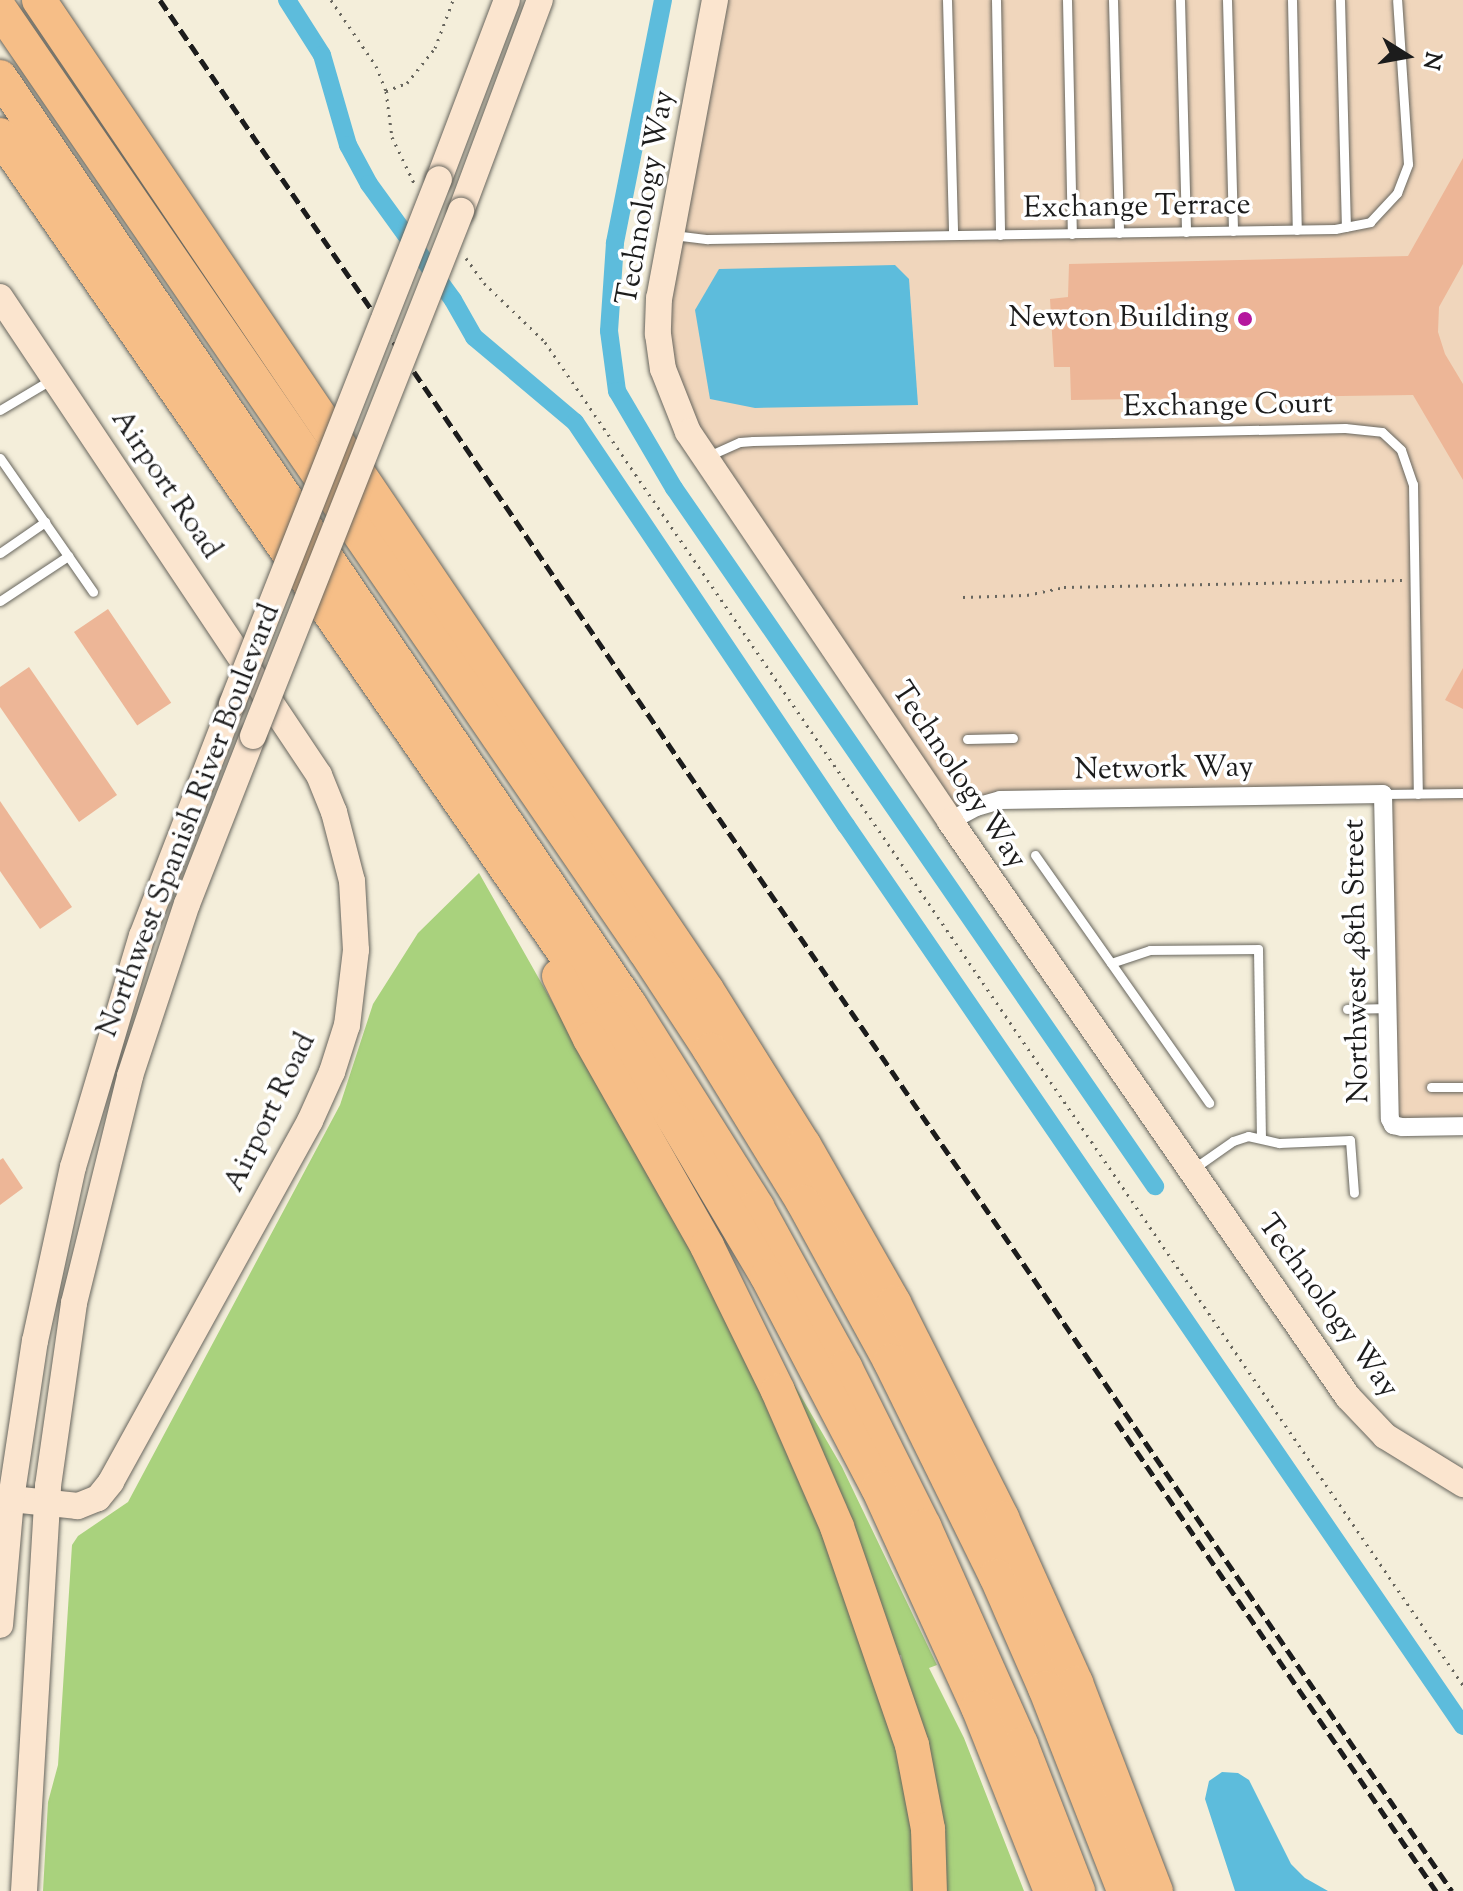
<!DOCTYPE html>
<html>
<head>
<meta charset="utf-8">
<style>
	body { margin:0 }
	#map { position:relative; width:1463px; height:1891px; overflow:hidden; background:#f4eeda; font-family:"Sorts Mill Goudy",serif }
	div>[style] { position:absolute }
	.built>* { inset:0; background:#f0d6bc }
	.green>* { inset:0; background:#a9d27d }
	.water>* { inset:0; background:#5dbcdc }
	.canal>* { height:18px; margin:-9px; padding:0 9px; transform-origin:9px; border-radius:9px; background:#5dbcdc }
	.building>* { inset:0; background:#edb697; transform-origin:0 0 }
	.path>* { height:3px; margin-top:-1.5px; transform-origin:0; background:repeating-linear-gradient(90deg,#68665e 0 2px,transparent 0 8px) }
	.roads { filter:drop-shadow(0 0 2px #68665e) drop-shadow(0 0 2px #68665e) }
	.lane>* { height:9px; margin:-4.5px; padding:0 4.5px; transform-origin:4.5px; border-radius:4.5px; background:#fff }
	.street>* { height:18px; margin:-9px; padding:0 9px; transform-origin:9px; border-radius:9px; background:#fff }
	.secondary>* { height:26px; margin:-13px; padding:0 13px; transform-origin:13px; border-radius:13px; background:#fbe5cf }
	.highway>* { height:34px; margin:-17px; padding:0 17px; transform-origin:17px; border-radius:17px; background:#f6be87 }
	.rail>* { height:5px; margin-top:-2.5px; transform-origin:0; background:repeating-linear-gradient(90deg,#1c1c1c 0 12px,transparent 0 18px) }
	.bridges { filter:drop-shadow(0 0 2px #68665e) drop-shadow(0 0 2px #68665e) }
	.secondary-bridge>* { height:26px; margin:-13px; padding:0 13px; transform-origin:13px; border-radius:13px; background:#fbe5cf }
	.dots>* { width:22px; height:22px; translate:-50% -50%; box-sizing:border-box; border:4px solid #fff; border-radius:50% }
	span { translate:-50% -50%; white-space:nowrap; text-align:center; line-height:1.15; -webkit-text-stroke:7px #fff; paint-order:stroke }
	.street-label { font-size:30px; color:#1c1c1c }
	.poi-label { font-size:30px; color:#1c1c1c }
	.right { translate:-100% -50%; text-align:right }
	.north { position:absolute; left:1367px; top:16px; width:80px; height:80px; -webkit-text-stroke:6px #fff; paint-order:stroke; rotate:101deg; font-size:22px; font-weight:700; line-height:32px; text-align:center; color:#1c1c1c }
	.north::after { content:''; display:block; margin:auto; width:28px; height:36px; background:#1c1c1c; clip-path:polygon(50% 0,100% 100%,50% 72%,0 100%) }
</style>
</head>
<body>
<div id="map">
	<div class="built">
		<i style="clip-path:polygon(715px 0,1463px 0,1463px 1126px,1397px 1126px,1383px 794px,1000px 800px,950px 821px,696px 445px,660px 351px)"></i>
	</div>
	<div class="green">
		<i style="clip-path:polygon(479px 873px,740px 1333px,849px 1588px,909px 1772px,919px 1891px,43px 1891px,48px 1802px,58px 1765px,72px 1545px,78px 1536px,128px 1502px,340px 1105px,373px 1004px,418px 933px)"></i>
		<i style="clip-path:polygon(762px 1329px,842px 1467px,937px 1665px,929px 1668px,964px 1738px,1024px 1891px,945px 1891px,901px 1655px,891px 1656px)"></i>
	</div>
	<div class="water">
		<i style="clip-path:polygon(895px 265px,909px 279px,918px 405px,755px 408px,710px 399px,695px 310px,719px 269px)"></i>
		<i style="clip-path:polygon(1222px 1772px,1238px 1773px,1249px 1780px,1291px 1864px,1305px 1878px,1328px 1891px,1235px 1891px,1205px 1799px,1209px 1781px)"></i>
	</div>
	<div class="canal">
		<i style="left:287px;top:0;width:65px;rotate:57.5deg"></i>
		<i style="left:322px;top:55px;width:94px;rotate:73.9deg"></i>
		<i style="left:348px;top:145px;width:44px;rotate:61.7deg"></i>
		<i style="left:369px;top:184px;width:143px;rotate:54.1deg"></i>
		<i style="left:453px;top:300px;width:43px;rotate:60.4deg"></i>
		<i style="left:474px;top:337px;width:132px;rotate:40.1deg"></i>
		<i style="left:575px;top:422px;width:486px;rotate:56.1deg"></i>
		<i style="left:846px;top:825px;width:1092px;rotate:55.6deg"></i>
		<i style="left:663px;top:0;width:248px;rotate:101.2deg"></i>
		<i style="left:615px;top:243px;width:88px;rotate:93.9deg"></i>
		<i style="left:609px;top:331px;width:61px;rotate:82.4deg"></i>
		<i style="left:617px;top:391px;width:113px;rotate:59.6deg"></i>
		<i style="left:674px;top:488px;width:848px;rotate:55.43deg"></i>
	</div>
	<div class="building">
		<i style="clip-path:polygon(1463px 158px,1463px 264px,1439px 307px,1438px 332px,1445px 354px,1463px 384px,1463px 480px,1413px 395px,1071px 400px,1070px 367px,1054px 367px,1050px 299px,1068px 297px,1069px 264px,1408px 256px)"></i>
		<i style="left:108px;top:609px;width:113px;height:41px;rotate:56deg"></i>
		<i style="clip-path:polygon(29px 667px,117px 795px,79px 822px,0 707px,0 687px)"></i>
		<i style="clip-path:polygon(1463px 668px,1463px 709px,1445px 700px)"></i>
		<i style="clip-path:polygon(0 801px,72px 907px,40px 929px,0 871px)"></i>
		<i style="clip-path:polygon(3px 1158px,23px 1188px,0 1205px,0 1160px)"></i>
	</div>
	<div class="path">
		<i style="left:331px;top:0;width:80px;rotate:55.7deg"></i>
		<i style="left:376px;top:66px;width:27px;rotate:68deg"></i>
		<i style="left:386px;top:91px;width:46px;rotate:82.6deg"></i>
		<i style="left:392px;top:137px;width:51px;rotate:64.4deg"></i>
		<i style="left:386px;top:91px;width:22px;rotate:-21deg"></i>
		<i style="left:407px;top:83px;width:45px;rotate:-51.3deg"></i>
		<i style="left:435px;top:48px;width:51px;rotate:-69.4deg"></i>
		<i style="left:466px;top:258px;width:31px;rotate:54deg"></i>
		<i style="left:484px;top:283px;width:85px;rotate:44deg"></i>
		<i style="left:545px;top:342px;width:1627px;rotate:55.65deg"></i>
		<i style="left:963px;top:597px;width:64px;rotate:-1.8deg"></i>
		<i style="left:1027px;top:595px;width:38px;rotate:-12deg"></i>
		<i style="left:1064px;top:587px;width:338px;rotate:-1.2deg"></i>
	</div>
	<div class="roads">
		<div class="lane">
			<i style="left:947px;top:0;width:235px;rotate:88.5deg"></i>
			<i style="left:996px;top:0;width:235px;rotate:89deg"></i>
			<i style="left:1067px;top:0;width:234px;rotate:88.8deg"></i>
			<i style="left:1113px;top:0;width:233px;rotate:88.5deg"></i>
			<i style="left:1180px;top:0;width:232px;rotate:88.5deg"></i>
			<i style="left:1227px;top:0;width:231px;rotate:88.5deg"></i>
			<i style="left:1292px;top:0;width:230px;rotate:88.8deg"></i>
			<i style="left:1340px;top:0;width:227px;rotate:88.5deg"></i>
			<i style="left:673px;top:235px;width:35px;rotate:7deg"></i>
			<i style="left:708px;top:239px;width:627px;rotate:-0.91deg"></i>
			<i style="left:1335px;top:229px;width:36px;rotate:-11deg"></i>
			<i style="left:1370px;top:222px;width:40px;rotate:-47deg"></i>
			<i style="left:1397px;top:193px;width:31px;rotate:-69deg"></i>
			<i style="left:1408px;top:164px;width:164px;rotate:-93.8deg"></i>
			<i style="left:0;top:410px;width:61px;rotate:-30.8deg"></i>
			<i style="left:706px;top:457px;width:37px;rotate:-24deg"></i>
			<i style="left:740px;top:442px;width:13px;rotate:-4deg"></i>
			<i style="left:753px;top:441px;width:592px;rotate:-1.26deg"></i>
			<i style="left:1345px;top:428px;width:37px;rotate:6deg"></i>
			<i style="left:1382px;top:432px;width:26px;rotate:43deg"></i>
			<i style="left:1401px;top:450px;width:36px;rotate:71deg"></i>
			<i style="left:1413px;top:484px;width:310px;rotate:89.1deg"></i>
			<i style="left:0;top:458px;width:163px;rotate:55.2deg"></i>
			<i style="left:0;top:553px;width:55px;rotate:-34.6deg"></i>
			<i style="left:0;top:601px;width:82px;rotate:-33.5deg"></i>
			<i style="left:967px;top:739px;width:46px;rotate:-1.2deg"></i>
			<i style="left:1383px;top:794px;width:80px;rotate:-0.7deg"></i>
			<i style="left:1035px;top:855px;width:303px;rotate:54.9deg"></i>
			<i style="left:1111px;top:963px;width:41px;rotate:-18.4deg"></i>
			<i style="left:1150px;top:950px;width:108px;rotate:-0.5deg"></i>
			<i style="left:1258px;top:949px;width:189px;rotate:89.1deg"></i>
			<i style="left:1347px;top:1009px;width:40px;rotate:-1.4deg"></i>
			<i style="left:1431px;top:1087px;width:32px"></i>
			<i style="left:1193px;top:1169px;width:49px;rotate:-35deg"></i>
			<i style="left:1233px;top:1141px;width:16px;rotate:-18deg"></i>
			<i style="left:1248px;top:1136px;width:32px;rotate:13deg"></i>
			<i style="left:1279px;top:1143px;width:71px;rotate:-2.4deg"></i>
			<i style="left:1350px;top:1140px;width:53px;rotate:85.7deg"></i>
		</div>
		<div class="street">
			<i style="left:950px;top:821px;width:30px;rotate:-28deg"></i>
			<i style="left:976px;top:807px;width:25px;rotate:-16deg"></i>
			<i style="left:1000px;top:800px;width:383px;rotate:-0.9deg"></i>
			<i style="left:1383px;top:794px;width:325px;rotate:88.8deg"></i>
			<i style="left:1390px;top:1119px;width:7px;rotate:63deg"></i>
			<i style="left:1393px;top:1125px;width:9px;rotate:13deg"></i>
			<i style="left:1402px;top:1127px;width:61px;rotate:-0.9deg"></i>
		</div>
		<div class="secondary">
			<i style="left:715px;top:0;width:303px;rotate:100.6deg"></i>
			<i style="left:659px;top:298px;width:36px;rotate:92deg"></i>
			<i style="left:658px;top:334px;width:35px;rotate:82deg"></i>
			<i style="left:663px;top:369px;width:68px;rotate:68.4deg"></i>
			<i style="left:688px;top:432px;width:469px;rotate:56deg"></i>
			<i style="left:950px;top:821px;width:700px;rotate:55.36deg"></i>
			<i style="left:1348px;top:1397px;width:54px;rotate:46.5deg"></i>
			<i style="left:1385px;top:1436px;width:92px;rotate:31.6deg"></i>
			<i style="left:439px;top:179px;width:191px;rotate:-69.2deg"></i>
			<i style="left:461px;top:211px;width:225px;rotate:-69.5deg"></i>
			<i style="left:0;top:297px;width:575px;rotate:56.28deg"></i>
			<i style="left:319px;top:775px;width:40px;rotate:68deg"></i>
			<i style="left:334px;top:812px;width:71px;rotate:75.4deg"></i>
			<i style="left:352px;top:881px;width:69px;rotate:86.7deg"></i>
			<i style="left:356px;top:950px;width:76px;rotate:96.8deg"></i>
			<i style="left:347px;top:1025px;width:49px;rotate:107.7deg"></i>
			<i style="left:332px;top:1072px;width:54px;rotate:114.2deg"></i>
			<i style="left:310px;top:1121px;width:412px;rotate:118.9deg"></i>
			<i style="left:111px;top:1482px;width:21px;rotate:129deg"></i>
			<i style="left:98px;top:1498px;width:22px;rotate:158deg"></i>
			<i style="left:78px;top:1506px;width:67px;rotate:-174deg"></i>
			<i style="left:0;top:1625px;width:126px;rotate:-85deg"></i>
			<i style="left:11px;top:1499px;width:160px;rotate:-81.4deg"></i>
			<i style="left:35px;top:1341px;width:178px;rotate:-77.7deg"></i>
			<i style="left:73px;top:1167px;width:241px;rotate:-73.4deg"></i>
			<i style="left:142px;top:936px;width:249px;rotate:-68.8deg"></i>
			<i style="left:24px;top:1891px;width:406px;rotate:-86.6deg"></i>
			<i style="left:48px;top:1486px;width:185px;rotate:-81.9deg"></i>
			<i style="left:74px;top:1303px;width:234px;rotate:-76.1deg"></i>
			<i style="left:130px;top:1076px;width:181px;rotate:-71.7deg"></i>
			<i style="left:187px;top:904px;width:180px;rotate:-68.6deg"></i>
		</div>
		<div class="highway">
			<i style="left:39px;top:0;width:1194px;rotate:55.99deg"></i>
			<i style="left:707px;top:990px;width:183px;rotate:58deg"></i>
			<i style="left:804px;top:1145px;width:182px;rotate:60.3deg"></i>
			<i style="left:894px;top:1303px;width:241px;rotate:63.3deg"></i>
			<i style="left:1002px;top:1518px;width:181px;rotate:65.8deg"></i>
			<i style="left:1076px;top:1683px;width:223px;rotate:69deg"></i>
			<i style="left:0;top:9px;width:1142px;rotate:55.6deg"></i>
			<i style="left:645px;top:951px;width:118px;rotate:56.7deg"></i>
			<i style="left:710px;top:1050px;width:178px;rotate:58.5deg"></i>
			<i style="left:803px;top:1202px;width:181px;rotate:61.3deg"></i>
			<i style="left:890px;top:1361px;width:240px;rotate:63.8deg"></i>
			<i style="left:996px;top:1576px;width:122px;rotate:66.4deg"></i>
			<i style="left:1045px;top:1688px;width:218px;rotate:68.7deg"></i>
			<i style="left:0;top:77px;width:1122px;rotate:55.83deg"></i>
			<i style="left:630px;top:1005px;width:239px;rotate:57.8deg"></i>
			<i style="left:757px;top:1207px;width:183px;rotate:61.2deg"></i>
			<i style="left:845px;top:1367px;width:178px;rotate:63.6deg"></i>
			<i style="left:924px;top:1526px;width:239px;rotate:66deg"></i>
			<i style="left:1021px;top:1744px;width:158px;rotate:68.8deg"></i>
			<i style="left:0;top:135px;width:1074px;rotate:55.39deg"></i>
			<i style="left:610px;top:1019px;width:119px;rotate:57.4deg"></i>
			<i style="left:674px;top:1119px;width:182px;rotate:59.4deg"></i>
			<i style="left:767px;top:1276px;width:239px;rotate:62.4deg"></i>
			<i style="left:878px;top:1488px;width:241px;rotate:65.5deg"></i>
			<i style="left:978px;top:1707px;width:198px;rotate:68.4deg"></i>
			<i style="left:559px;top:976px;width:70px;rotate:63.8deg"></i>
			<i style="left:590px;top:1039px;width:238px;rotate:60.5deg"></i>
			<i style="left:707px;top:1246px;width:161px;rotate:63.9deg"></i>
			<i style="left:778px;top:1391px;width:148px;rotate:66.5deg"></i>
			<i style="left:837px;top:1527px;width:231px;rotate:71deg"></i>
			<i style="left:912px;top:1745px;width:86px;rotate:79.2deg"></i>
			<i style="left:928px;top:1829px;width:62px;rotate:88.2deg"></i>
		</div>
	</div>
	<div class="rail">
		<i style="left:160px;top:0;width:2290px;rotate:55.66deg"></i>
		<i style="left:1116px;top:1421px;width:569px;rotate:55.75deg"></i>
	</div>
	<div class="bridges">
		<div class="secondary-bridge">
			<i style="left:232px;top:704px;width:564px;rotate:-68.48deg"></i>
			<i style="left:253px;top:736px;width:565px;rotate:-68.39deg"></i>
		</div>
	</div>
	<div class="dots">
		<i style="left:1245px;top:319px;background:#b5179e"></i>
	</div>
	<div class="street-label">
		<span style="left:647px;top:198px;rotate:-80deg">Technology Way</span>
		<span style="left:1137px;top:208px;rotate:-1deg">Exchange Terrace</span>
		<span style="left:1228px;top:407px;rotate:-1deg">Exchange Court</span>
		<span style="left:165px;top:485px;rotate:56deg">Airport Road</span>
		<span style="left:1164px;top:770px;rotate:-1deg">Network Way</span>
		<span style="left:958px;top:776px;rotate:56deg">Technology Way</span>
		<span style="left:190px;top:821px;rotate:-69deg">Northwest Spanish River Boulevard</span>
		<span style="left:1358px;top:961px;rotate:-91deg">Northwest 48th Street</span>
		<span style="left:271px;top:1113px;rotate:-64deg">Airport Road</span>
		<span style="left:1327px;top:1307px;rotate:54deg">Technology Way</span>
	</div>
	<div class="poi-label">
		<span class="right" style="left:1229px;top:319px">Newton Building</span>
	</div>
	<div class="north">N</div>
</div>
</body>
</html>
